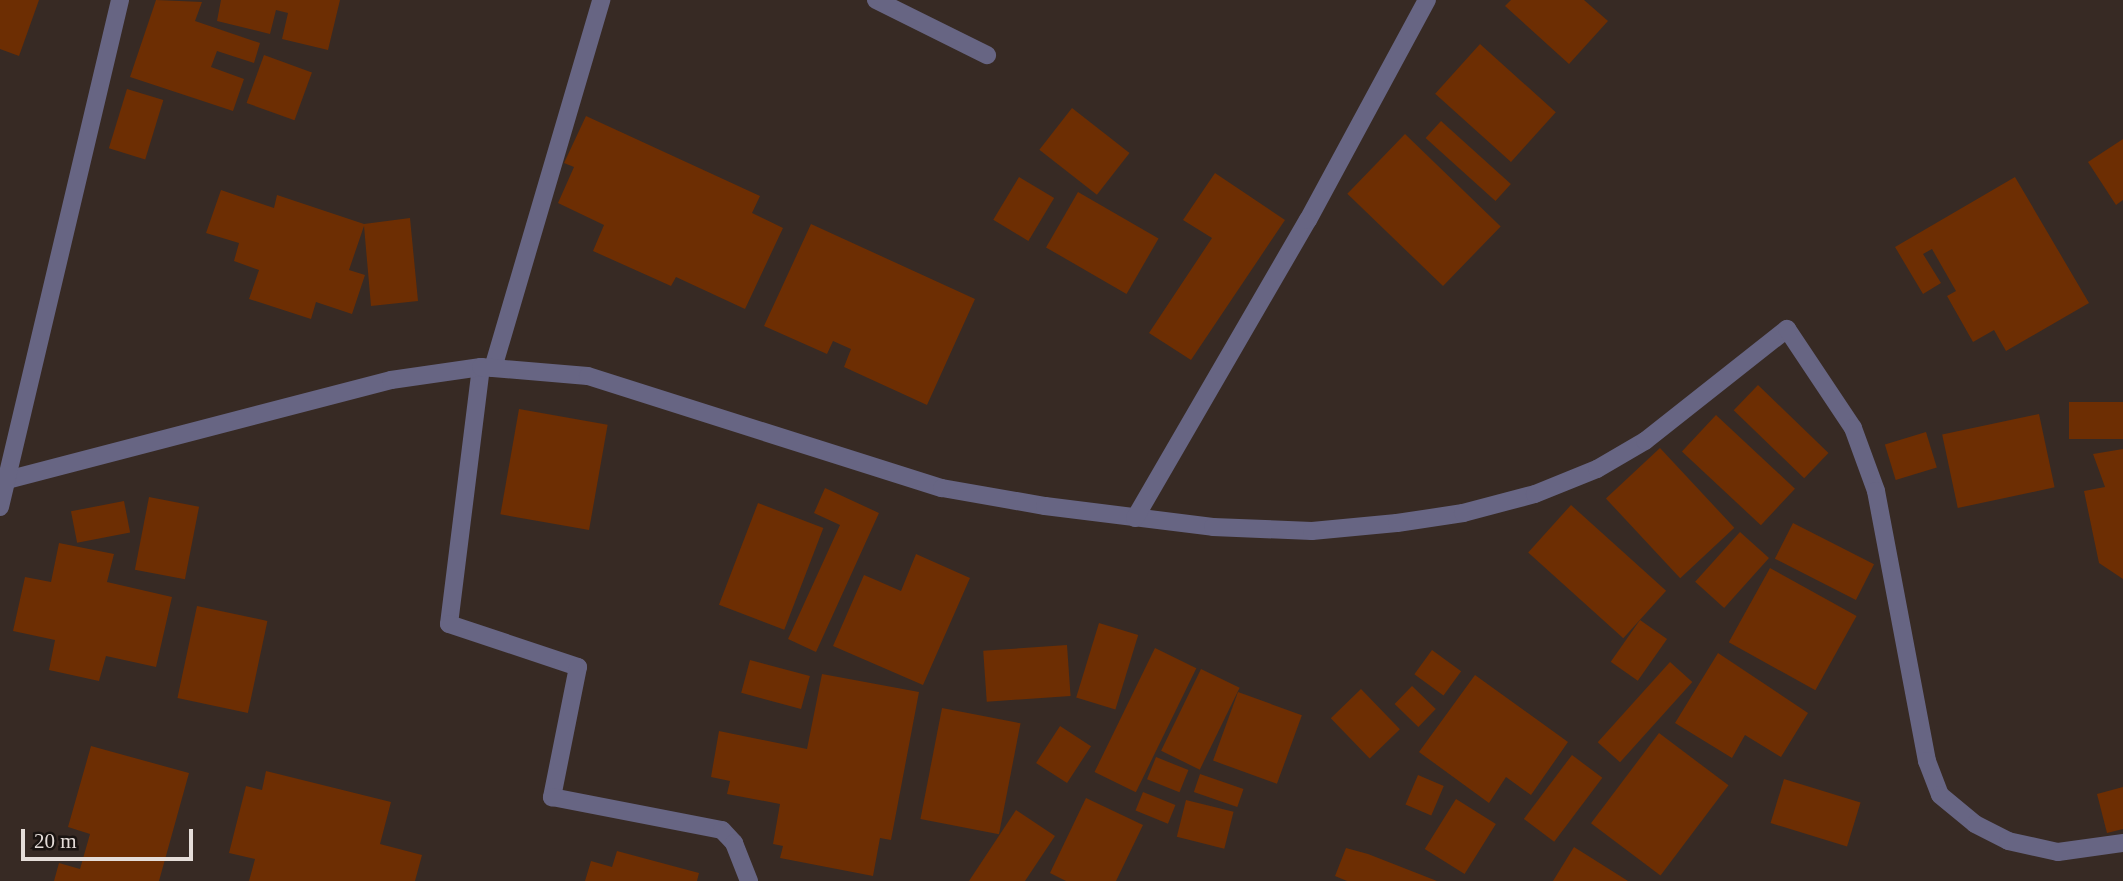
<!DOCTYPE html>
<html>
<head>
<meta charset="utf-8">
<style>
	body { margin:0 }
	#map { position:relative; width:2123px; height:881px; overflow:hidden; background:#372a24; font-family:Georgia,serif }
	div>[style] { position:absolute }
	.building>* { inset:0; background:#6d2e03; transform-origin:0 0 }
	.minor>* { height:18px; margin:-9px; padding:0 9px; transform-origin:9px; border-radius:9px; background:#676583 }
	span { translate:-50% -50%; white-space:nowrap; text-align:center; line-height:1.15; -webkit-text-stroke:5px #1a1411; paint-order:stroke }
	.scale { position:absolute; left:21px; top:829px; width:172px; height:32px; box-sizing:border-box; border:4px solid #e5ddd9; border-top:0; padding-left:9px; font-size:21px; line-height:24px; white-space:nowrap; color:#e5ddd9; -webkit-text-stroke:5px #1a1411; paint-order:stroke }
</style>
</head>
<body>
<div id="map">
	<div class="building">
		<i style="clip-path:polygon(0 0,39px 0,19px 56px,0 49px)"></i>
		<i style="clip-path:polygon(156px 0,202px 2px,195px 21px,260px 43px,254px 63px,217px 51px,211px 67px,244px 79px,233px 111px,130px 77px)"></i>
		<i style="clip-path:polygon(221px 0,340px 0,328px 50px,282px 39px,288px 13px,276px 10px,270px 34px,217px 21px)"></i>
		<i style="clip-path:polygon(1511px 0,1584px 0,1608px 21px,1569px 64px,1505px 6px)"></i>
		<i style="left:1480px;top:44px;width:102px;height:67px;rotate:42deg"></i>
		<i style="left:264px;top:55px;width:51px;height:51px;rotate:20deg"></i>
		<i style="left:127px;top:89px;width:38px;height:62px;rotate:17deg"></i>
		<i style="left:1072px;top:108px;width:73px;height:53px;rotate:38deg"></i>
		<i style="clip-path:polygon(586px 116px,760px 196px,752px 213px,783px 228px,745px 309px,676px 277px,671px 286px,593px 251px,604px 225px,558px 203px,574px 167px,564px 163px)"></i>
		<i style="left:1441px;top:121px;width:94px;height:23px;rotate:42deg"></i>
		<i style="left:1405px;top:134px;width:133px;height:83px;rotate:44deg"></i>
		<i style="clip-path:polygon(2123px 139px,2123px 200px,2116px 205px,2088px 162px)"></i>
		<i style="clip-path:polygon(1215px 173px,1285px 220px,1191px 360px,1149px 333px,1212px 238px,1183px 220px)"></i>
		<i style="left:1019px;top:177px;width:41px;height:50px;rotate:31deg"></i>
		<i style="clip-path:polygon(2015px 177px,2089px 303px,2006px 351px,1994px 330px,1973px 342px,1947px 296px,1956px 291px,1932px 249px,1923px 254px,1941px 283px,1923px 294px,1895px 247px)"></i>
		<i style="clip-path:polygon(221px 190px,274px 208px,277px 195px,364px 224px,410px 218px,418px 301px,371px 306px,364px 226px,349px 270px,365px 275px,352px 314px,316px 302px,311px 319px,249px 299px,259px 270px,234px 261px,239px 243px,206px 233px)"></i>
		<i style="left:1078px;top:192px;width:93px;height:64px;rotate:30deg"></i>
		<i style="clip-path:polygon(811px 224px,975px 299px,927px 405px,844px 367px,851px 349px,833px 341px,827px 354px,764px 326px)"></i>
		<i style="left:1758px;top:385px;width:98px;height:35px;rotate:44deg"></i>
		<i style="left:2123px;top:402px;width:37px;height:54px;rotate:90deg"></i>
		<i style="left:519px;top:409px;width:90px;height:107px;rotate:10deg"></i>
		<i style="left:2039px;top:414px;width:75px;height:99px;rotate:78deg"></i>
		<i style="left:1716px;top:415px;width:108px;height:50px;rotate:43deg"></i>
		<i style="left:1926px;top:432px;width:37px;height:43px;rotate:73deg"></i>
		<i style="left:1660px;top:448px;width:109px;height:74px;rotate:47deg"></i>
		<i style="clip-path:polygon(2123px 449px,2123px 579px,2099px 563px,2084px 491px,2105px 487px,2093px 454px)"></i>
		<i style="clip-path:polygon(825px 488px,879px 513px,816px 652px,788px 639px,840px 525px,814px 513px)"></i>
		<i style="left:149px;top:497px;width:51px;height:74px;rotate:11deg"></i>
		<i style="left:124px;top:501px;width:32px;height:54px;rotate:79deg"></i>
		<i style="left:758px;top:503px;width:70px;height:109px;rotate:21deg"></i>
		<i style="left:1571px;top:505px;width:128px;height:64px;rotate:42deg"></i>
		<i style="left:1793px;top:523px;width:91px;height:40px;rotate:27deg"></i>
		<i style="left:1740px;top:532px;width:39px;height:67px;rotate:42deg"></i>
		<i style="clip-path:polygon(59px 543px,114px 554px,107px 582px,172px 597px,156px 667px,106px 656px,99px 681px,49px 670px,55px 640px,13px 631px,25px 577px,51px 582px)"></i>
		<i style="clip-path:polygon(916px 554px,970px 578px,923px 685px,833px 646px,864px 575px,901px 591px)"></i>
		<i style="left:1770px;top:568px;width:99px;height:85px;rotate:29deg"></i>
		<i style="left:197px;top:606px;width:72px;height:94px;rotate:12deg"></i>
		<i style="left:1640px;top:620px;width:33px;height:51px;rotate:35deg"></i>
		<i style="left:1099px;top:623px;width:41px;height:78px;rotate:17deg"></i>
		<i style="left:1067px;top:645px;width:51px;height:84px;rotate:86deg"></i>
		<i style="left:1155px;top:648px;width:46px;height:138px;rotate:26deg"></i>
		<i style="left:1432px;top:650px;width:36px;height:30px;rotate:36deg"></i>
		<i style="clip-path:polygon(1718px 653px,1808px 713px,1781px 757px,1745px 735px,1732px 758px,1675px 723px)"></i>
		<i style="left:750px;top:660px;width:62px;height:34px;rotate:15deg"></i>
		<i style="left:1670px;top:662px;width:30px;height:108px;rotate:42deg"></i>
		<i style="left:1201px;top:669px;width:43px;height:91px;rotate:26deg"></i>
		<i style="clip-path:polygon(822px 674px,919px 692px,891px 840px,880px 838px,873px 876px,780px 858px,783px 846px,773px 844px,780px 804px,727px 794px,730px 781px,711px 777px,719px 731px,807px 749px)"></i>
		<i style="clip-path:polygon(1475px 675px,1568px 742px,1531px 795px,1506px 777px,1489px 803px,1419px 752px)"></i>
		<i style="left:1412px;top:686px;width:33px;height:25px;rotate:44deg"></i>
		<i style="left:1361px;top:689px;width:56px;height:42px;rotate:46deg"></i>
		<i style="left:1238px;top:692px;width:68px;height:73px;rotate:20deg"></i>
		<i style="left:942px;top:708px;width:80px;height:113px;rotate:11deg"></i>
		<i style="left:1060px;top:726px;width:37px;height:44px;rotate:33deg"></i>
		<i style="left:1659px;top:733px;width:87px;height:113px;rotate:37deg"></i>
		<i style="clip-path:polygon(91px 746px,189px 773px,159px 881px,54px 881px,59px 863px,80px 869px,90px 834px,68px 827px)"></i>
		<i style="left:1572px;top:755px;width:38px;height:80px;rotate:37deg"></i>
		<i style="left:1156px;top:757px;width:35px;height:24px;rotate:22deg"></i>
		<i style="clip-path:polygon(266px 771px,391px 802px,380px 844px,422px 855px,415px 881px,249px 881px,255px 859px,229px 853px,246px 786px,262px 790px)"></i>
		<i style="left:1200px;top:774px;width:46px;height:19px;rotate:19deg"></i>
		<i style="left:1418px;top:775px;width:28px;height:32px;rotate:23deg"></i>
		<i style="left:1784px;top:779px;width:80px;height:46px;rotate:17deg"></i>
		<i style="clip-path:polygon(2123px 787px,2123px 829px,2107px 833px,2097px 794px)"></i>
		<i style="left:1143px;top:792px;width:35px;height:20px;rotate:22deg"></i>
		<i style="clip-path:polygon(1086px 798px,1143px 825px,1116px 881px,1066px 881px,1050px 873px)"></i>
		<i style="left:1456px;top:799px;width:47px;height:59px;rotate:32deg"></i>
		<i style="left:1186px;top:800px;width:49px;height:38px;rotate:14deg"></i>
		<i style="clip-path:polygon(1016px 810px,1055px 836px,1025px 881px,969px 881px)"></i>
		<i style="clip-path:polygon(1574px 847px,1628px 881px,1553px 881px)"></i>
		<i style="clip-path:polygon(1346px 848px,1368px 854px,1437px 881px,1347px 881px,1335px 876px)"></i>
		<i style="clip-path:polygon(617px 851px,699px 873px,697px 881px,585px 881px,591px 861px,612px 867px)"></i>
	</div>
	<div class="minor">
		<i style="left:876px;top:0;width:124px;rotate:26.4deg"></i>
		<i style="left:481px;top:367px;width:259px;rotate:97.1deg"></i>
		<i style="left:449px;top:624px;width:136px;rotate:18.4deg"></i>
		<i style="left:578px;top:667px;width:133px;rotate:101.3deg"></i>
		<i style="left:552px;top:797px;width:173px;rotate:11deg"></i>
		<i style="left:722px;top:830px;width:18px;rotate:47deg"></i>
		<i style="left:734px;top:843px;width:41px;rotate:68.5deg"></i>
		<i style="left:493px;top:368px;width:384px;rotate:-73.6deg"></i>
		<i style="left:7px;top:480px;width:397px;rotate:-14.6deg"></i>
		<i style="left:391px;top:380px;width:91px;rotate:-8.2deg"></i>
		<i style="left:481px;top:367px;width:107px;rotate:4.8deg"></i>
		<i style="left:588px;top:376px;width:371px;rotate:17.6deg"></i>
		<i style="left:942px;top:488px;width:105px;rotate:9.9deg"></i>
		<i style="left:1045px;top:506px;width:169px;rotate:7.1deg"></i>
		<i style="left:1213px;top:527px;width:99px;rotate:2.3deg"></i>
		<i style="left:1312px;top:531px;width:85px;rotate:-5.4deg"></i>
		<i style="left:1397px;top:523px;width:67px;rotate:-8.6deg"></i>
		<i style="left:1463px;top:513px;width:74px;rotate:-14.8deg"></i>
		<i style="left:1535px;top:494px;width:67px;rotate:-22deg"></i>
		<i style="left:1597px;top:469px;width:56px;rotate:-30.3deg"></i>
		<i style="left:1645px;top:441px;width:181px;rotate:-38.3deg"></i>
		<i style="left:1787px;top:329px;width:119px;rotate:56.3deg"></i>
		<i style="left:1853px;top:428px;width:67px;rotate:69.9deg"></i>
		<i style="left:1876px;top:491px;width:275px;rotate:79.3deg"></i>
		<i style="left:1927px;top:761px;width:36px;rotate:69deg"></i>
		<i style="left:1940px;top:795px;width:45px;rotate:39.6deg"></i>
		<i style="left:1975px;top:824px;width:37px;rotate:27deg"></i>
		<i style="left:2008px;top:841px;width:51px;rotate:12.4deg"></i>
		<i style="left:2058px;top:852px;width:66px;rotate:-7.9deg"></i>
		<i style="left:0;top:507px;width:521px;rotate:-76.68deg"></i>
		<i style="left:1135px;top:518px;width:345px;rotate:-59.9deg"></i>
		<i style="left:1308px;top:220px;width:250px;rotate:-61.6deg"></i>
	</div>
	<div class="scale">20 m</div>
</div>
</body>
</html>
